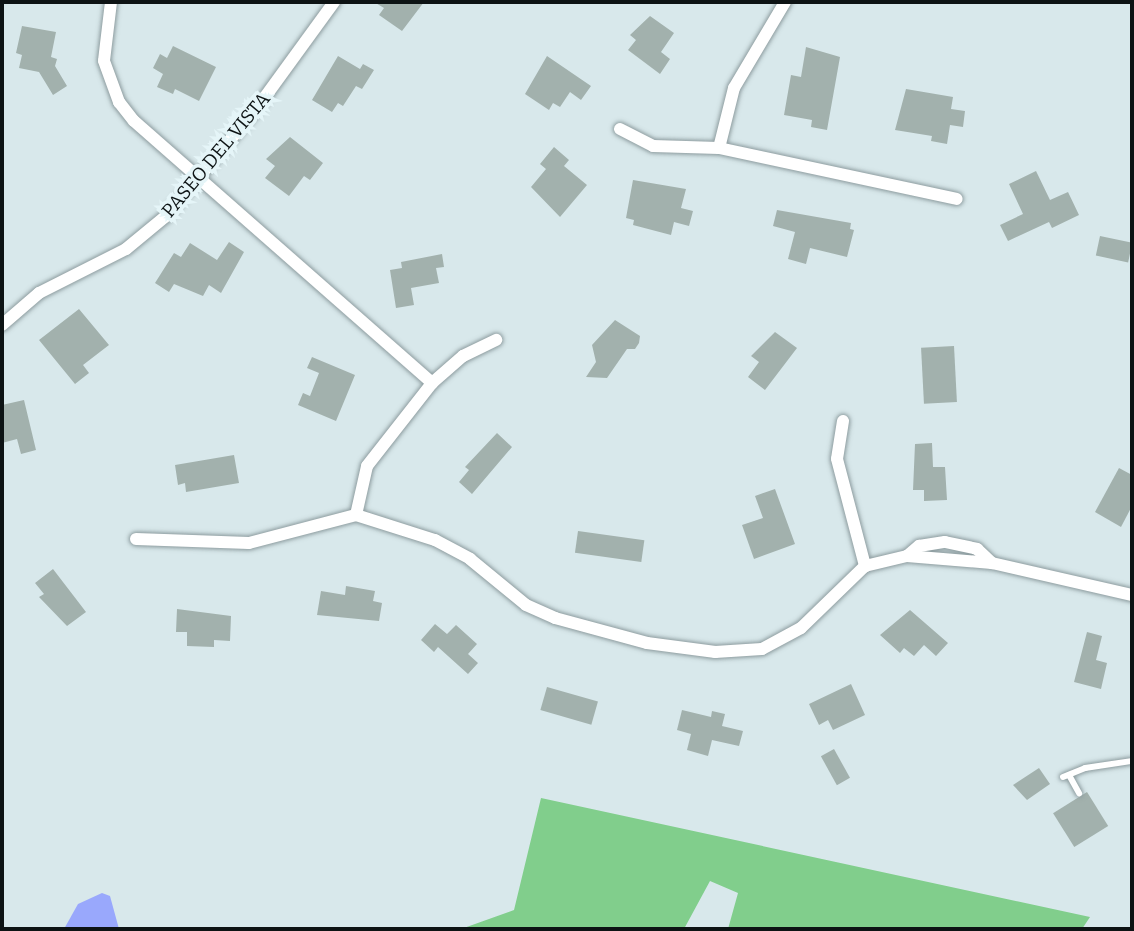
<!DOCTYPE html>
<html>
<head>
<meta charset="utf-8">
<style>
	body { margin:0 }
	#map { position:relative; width:1134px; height:931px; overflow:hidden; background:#d8e8eb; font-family:Bitter,serif }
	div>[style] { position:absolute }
	.green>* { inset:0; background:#81ce8c }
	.water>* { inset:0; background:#99a8fc }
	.building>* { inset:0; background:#a2b1ad; transform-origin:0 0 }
	.roads { filter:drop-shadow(0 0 2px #8d9c9f) drop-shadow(0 0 2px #8d9c9f) }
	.lane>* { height:6px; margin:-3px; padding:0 3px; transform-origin:3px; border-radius:3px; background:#fff }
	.street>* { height:12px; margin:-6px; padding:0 6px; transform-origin:6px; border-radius:6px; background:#fff }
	span { translate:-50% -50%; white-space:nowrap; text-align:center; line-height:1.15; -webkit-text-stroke:7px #e5f5f8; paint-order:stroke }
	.street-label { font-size:19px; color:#0d1314 }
	.frame { position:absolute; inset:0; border:4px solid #0d1314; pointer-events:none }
</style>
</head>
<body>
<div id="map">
	<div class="green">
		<i style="clip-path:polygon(541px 798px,1090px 917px,1082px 929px,728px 929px,738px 893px,710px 881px,684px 929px,461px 929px,514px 910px)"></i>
	</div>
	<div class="water">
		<i style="clip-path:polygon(102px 893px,110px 896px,119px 929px,64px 929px,78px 904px)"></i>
	</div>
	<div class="building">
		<i style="clip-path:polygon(374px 2px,424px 2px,402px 31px,379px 15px,384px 8px)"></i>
		<i style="clip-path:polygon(650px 16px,674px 33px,661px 52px,670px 59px,660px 74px,628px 50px,636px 40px,630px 35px)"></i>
		<i style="clip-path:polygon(22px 26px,56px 32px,51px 57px,57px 59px,55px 66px,67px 86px,53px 95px,39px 72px,19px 68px,22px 55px,16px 53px)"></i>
		<i style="clip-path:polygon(173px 46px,216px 67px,199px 101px,175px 89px,173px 94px,157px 87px,163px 74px,153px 68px,160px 54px,167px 58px)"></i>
		<i style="clip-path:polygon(806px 47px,840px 57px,827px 130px,811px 127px,812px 120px,784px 115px,791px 75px,801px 77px)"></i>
		<i style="clip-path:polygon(338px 56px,360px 69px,363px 64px,374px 70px,362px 89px,356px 86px,343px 106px,338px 103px,332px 112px,312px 100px)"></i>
		<i style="clip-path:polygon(547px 56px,591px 86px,581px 100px,570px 92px,560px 107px,553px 103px,549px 110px,525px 94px)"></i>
		<i style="clip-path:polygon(906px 89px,953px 97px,951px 109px,965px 111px,963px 127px,950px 125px,947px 144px,931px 141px,932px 136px,895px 130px)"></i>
		<i style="clip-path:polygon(290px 137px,323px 163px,310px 180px,304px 176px,289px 196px,265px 178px,275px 166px,266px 159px)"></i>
		<i style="clip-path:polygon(554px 147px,569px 160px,564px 166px,587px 185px,560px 217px,531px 187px,546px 169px,540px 164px)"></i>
		<i style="clip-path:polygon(1036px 171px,1050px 200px,1068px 192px,1079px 215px,1052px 228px,1049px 222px,1008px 241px,1000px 225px,1023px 214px,1009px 184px)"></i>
		<i style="clip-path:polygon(633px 180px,686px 189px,681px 208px,693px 211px,689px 226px,674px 222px,671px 235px,633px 225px,634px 220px,626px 218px)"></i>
		<i style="clip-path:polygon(777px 210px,851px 223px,850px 229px,854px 230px,847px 257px,810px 248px,806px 264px,788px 259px,795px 232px,773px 226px)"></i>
		<i style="left:1100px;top:236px;width:33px;height:20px;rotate:12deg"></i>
		<i style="clip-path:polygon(229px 242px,244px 252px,221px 293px,209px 285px,203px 296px,174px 284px,169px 292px,155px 283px,174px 253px,181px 257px,190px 243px,217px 260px)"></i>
		<i style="clip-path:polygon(442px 254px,444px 267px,436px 268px,439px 283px,411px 288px,414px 305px,396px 308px,390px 270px,402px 268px,401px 262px)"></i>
		<i style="clip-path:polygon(79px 309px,109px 345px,83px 365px,89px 373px,75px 384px,39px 340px)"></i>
		<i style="clip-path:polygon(615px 320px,640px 336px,639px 343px,635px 349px,627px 349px,607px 378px,586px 377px,596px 362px,592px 345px)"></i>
		<i style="clip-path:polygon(775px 332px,797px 348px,765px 390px,748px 377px,759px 362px,751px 356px)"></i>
		<i style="left:954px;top:346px;width:56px;height:33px;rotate:87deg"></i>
		<i style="clip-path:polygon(312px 357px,355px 375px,336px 421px,298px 405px,303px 393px,310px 396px,319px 373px,307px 368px)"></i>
		<i style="clip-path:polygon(24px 400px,36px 450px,21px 454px,17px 439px,2px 443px,2px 405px)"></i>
		<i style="clip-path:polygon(497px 433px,512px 447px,472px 494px,459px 482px,469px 470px,465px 467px)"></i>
		<i style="clip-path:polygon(932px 443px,933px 467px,945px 467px,947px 500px,924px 501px,924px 490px,913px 490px,915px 444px)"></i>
		<i style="clip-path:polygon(234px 455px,239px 483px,186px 492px,185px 483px,178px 485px,175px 465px)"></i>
		<i style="clip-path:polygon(1119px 468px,1132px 475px,1132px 506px,1121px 527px,1095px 512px)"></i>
		<i style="clip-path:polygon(775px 489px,795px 544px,754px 559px,742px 525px,763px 518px,755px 496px)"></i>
		<i style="left:578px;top:531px;width:67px;height:22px;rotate:8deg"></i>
		<i style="clip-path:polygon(53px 569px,86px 612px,67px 626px,39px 597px,44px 594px,35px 583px)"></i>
		<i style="clip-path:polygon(346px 586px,375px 591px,373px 601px,382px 603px,379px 621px,317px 615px,321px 591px,345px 595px)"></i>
		<i style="clip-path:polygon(177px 609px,231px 616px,230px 641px,214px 640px,214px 647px,187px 646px,187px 632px,176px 632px)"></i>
		<i style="clip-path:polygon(910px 610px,948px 643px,936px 656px,924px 645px,914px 656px,904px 648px,900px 653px,880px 635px)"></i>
		<i style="clip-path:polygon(435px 624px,447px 634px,456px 625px,477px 644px,468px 654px,478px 663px,468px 674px,438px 647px,434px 652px,421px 640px)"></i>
		<i style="clip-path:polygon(1087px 632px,1102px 636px,1096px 660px,1107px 663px,1101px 689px,1074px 682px)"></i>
		<i style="clip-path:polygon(851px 684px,865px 715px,833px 730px,828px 720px,819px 725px,809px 704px)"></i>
		<i style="left:547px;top:687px;width:53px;height:24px;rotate:16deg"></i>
		<i style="clip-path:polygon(682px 710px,711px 717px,712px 711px,725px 714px,722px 726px,743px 731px,739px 746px,712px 740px,708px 756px,687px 750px,691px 734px,677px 730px)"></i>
		<i style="left:834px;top:749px;width:33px;height:15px;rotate:61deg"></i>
		<i style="clip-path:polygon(1039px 768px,1050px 784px,1027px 800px,1013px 785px)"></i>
		<i style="left:1087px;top:792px;width:40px;height:40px;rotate:58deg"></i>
	</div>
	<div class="roads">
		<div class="lane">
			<i style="left:1069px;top:775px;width:21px;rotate:61deg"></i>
			<i style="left:1063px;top:777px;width:24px;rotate:-22deg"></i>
			<i style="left:1085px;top:768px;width:48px;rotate:-8.5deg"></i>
		</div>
		<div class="street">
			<i style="left:111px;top:2px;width:59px;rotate:96.8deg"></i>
			<i style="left:104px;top:61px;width:44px;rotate:69.9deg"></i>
			<i style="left:119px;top:102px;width:24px;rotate:52deg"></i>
			<i style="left:134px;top:121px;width:397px;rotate:41.3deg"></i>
			<i style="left:620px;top:129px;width:37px;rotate:27deg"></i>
			<i style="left:653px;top:146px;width:66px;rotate:1.7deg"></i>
			<i style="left:719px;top:148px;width:243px;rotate:12.1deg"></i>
			<i style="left:719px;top:148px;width:62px;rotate:-76deg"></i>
			<i style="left:734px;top:88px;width:100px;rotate:-59.3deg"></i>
			<i style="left:2px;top:325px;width:49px;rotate:-40.9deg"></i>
			<i style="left:39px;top:293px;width:97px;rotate:-26.8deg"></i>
			<i style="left:126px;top:249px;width:52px;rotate:-39.5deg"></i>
			<i style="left:166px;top:216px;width:141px;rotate:-49.9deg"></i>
			<i style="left:257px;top:108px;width:131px;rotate:-54deg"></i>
			<i style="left:843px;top:421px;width:38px;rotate:99deg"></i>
			<i style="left:837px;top:459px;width:111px;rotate:75.3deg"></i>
			<i style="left:356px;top:515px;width:50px;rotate:-77.3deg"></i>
			<i style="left:367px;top:466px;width:105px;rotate:-51.9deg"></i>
			<i style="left:432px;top:383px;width:41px;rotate:-41.1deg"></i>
			<i style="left:463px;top:356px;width:37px;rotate:-26deg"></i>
			<i style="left:136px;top:539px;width:113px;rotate:2deg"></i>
			<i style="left:249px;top:543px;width:111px;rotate:-14.7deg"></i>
			<i style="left:356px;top:515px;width:83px;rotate:17.6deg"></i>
			<i style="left:435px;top:540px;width:40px;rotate:28deg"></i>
			<i style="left:470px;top:559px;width:72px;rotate:39.4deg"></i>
			<i style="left:526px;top:605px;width:32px;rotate:24deg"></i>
			<i style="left:555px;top:618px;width:95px;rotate:15.2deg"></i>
			<i style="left:647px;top:643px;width:69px;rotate:7.5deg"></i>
			<i style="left:715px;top:652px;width:47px;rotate:-3.7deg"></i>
			<i style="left:762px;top:649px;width:44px;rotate:-28.3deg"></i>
			<i style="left:801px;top:628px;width:89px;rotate:-44.1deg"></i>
			<i style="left:865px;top:566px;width:43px;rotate:-13.4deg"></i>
			<i style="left:907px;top:556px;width:85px;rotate:4.7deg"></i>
			<i style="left:992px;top:563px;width:144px;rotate:12.9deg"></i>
			<i style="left:907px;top:556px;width:16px;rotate:-40deg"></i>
			<i style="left:919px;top:546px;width:26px;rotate:-9deg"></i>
			<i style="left:945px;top:542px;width:33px;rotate:12deg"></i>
			<i style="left:977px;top:549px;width:21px;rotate:43deg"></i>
		</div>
	</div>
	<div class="street-label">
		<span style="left:216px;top:155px;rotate:-50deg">PASEO DEL VISTA</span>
	</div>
	<div class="frame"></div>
</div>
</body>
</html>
